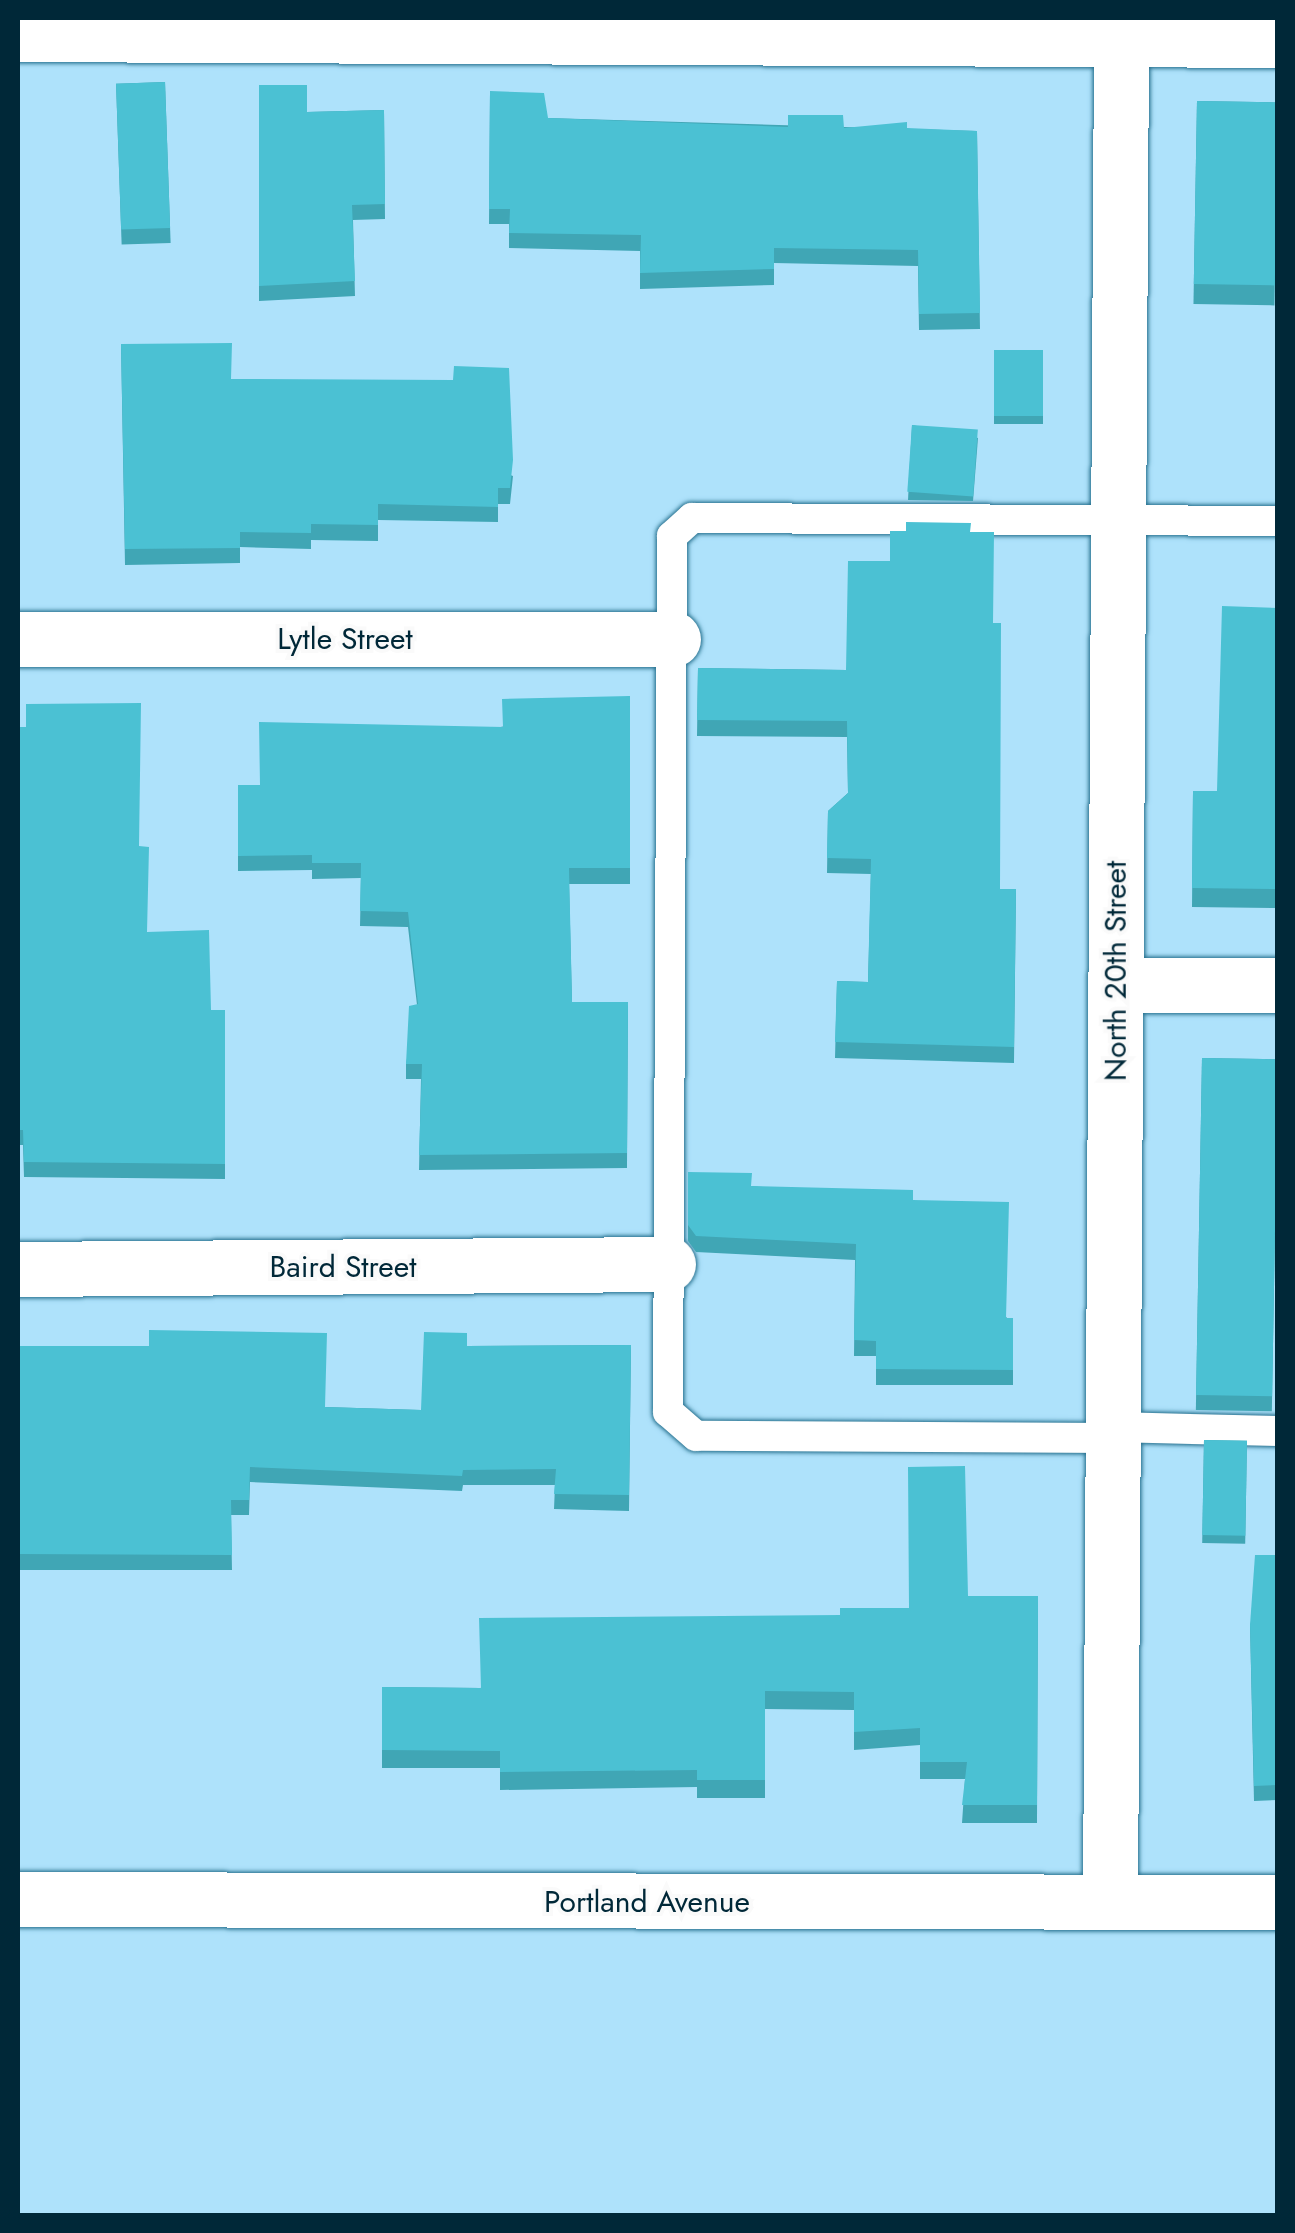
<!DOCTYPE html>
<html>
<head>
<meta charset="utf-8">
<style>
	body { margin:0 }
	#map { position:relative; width:1295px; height:2233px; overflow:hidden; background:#aee2fb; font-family:Jost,sans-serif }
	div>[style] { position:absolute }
	.roads { filter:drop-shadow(0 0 2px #27718f) drop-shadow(0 0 2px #27718f) }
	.lane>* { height:30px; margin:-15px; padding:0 15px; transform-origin:15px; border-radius:15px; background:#fff }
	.street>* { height:55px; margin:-27.5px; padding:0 27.5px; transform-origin:27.5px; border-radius:27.5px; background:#fff }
	.wall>* { inset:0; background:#40a6b5; transform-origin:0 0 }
	.building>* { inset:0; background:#4bc1d3; transform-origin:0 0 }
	span { translate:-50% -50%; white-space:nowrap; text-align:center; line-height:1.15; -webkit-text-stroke:8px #fafafa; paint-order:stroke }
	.street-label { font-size:30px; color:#002838 }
	.frame { position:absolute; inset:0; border:20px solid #002838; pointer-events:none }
</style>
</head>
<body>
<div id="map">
	<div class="roads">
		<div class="lane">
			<i style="left:1113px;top:1427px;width:165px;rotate:1.4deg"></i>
			<i style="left:1113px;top:1438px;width:417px;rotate:-179.7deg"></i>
			<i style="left:696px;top:1436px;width:37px;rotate:-139deg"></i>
			<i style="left:668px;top:1412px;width:876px;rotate:-89.74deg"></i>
			<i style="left:672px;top:536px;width:27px;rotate:-42deg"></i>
			<i style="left:692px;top:518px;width:586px;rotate:0.29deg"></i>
		</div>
		<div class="street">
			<i style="left:18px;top:34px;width:1260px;rotate:0.27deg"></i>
			<i style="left:18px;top:639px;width:655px"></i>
			<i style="left:1116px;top:985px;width:162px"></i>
			<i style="left:18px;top:1269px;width:650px;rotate:-0.44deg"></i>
			<i style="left:18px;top:1899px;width:1260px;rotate:0.14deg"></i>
			<i style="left:1110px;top:1901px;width:1860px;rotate:-89.66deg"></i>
		</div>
	</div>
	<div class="wall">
		<i style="left:165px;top:82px;width:161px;height:49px;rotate:88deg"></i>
		<i style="clip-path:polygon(259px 85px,307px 112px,384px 110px,385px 219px,353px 220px,355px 296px,259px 301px)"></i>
		<i style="clip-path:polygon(490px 91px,548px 118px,977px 131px,980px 329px,919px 330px,918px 266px,774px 263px,774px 285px,640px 289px,640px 251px,509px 248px,509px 224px,489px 224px)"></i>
		<i style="left:1197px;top:101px;width:81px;height:203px;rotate:1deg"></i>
		<i style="clip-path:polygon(121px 344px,231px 379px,513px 476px,510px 504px,498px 504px,498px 522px,378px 520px,378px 541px,311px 540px,311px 549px,240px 547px,240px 563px,125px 565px)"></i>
		<i style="left:994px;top:350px;width:49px;height:74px"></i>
		<i style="clip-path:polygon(912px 425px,978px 438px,973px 501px,908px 500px)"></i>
		<i style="clip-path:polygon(971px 532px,993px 623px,1000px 889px,1016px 889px,1014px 1063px,835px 1058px,837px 981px,868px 982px,871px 874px,827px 873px,828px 811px,848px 793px,847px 737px,697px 736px,698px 668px,846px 670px,890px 561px)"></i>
		<i style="clip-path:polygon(1278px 608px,1278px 908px,1192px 907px,1193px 791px,1217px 791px)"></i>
		<i style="clip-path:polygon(630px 696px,630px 884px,569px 884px,572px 1002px,628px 1002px,627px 1168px,419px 1170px,421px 1079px,406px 1079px,406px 1064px,417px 1005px,408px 927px,360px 926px,361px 878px,312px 879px,312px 870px,238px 871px,238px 785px,260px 785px)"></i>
		<i style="clip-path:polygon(18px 727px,139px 846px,147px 932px,211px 1010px,225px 1010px,225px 1179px,24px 1177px,23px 1145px,18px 1145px)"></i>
		<i style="left:1202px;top:1058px;width:76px;height:352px;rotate:1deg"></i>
		<i style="clip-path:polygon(688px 1172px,751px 1186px,913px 1200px,1007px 1318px,1013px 1318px,1013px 1385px,876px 1385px,876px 1356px,854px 1356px,855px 1260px,696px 1252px,688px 1241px)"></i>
		<i style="clip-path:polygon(631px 1345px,629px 1511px,554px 1509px,555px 1485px,463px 1485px,462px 1491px,250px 1482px,249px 1515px,231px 1515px,232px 1570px,18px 1570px,18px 1346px,325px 1407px,421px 1410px,467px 1346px)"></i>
		<i style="left:1204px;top:1440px;width:43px;height:103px;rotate:1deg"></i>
		<i style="clip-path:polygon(1278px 1555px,1278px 1800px,1254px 1801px,1250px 1625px)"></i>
		<i style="clip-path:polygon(968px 1596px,1038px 1596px,1037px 1823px,962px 1823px,965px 1779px,920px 1779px,920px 1745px,854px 1750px,854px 1710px,765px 1709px,765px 1798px,697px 1798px,697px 1787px,500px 1790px,500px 1768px,382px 1768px,382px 1687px,480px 1688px,840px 1615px,909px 1608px)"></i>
	</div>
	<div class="building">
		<i style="left:165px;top:82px;width:146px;height:49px;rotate:88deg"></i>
		<i style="clip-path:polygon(259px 85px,307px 85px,307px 112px,384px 110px,385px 204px,352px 205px,355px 281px,259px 286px)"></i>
		<i style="clip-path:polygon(490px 91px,544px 93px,548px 118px,788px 127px,788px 115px,843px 115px,844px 128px,907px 122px,907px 128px,977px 131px,980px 313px,919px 314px,918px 250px,774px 248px,774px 269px,640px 273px,641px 235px,509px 233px,510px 209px,489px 209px)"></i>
		<i style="left:1197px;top:101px;width:81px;height:183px;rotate:1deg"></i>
		<i style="clip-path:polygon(232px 343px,231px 379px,453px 380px,454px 366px,509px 368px,513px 460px,510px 488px,498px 488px,498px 507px,378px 504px,378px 525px,311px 524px,311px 533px,240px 532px,240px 548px,125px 549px,121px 344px)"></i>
		<i style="left:994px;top:350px;width:49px;height:66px"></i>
		<i style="left:912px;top:425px;width:66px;height:67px;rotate:4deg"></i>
		<i style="clip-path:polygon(906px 522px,971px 523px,970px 532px,994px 532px,993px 623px,1001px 623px,1000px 889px,1016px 889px,1014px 1047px,835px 1042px,837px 981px,868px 982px,871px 859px,827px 858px,828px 811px,848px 793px,847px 721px,697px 720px,698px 668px,846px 670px,848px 561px,890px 561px,890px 531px,906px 531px)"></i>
		<i style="clip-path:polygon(1222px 606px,1278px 608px,1278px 889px,1192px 888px,1193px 791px,1217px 791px)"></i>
		<i style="clip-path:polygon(630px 696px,630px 868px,569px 868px,572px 1002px,628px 1002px,627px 1153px,419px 1155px,422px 1064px,406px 1064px,409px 1006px,418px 1004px,408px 912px,360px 911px,361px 863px,312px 863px,312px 855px,238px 856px,238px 785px,260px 785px,259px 722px,503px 727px,502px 699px)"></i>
		<i style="clip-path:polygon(141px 703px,139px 846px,149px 847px,147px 932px,209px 930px,211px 1010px,225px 1010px,225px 1164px,24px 1162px,23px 1130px,18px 1130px,18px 727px,26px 727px,26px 704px)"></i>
		<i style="left:1202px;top:1058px;width:76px;height:337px;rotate:1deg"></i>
		<i style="clip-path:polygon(688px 1172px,752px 1173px,751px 1186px,913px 1190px,913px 1200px,1009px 1202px,1006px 1318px,1013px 1318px,1013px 1370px,876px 1369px,876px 1341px,854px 1340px,856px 1244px,696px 1236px,688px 1225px)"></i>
		<i style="clip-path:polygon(149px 1330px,327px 1333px,325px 1407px,421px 1410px,424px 1332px,467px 1333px,467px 1346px,631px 1345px,629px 1495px,554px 1494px,556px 1469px,463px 1470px,462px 1476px,250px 1467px,249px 1500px,231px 1500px,232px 1555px,18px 1554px,18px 1346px,149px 1346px)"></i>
		<i style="left:1204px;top:1440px;width:43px;height:95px;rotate:1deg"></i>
		<i style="clip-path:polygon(965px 1466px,968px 1596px,1038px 1596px,1037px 1805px,962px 1805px,967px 1762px,920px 1762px,920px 1728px,854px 1732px,854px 1692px,765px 1691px,765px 1780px,697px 1780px,697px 1770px,500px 1772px,500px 1751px,382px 1750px,382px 1687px,481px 1688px,479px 1618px,840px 1615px,840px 1608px,909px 1608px,908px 1467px)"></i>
		<i style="clip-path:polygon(1255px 1555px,1278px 1555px,1278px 1785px,1254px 1786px,1250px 1625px)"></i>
	</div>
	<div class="street-label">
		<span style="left:345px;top:639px">Lytle Street</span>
		<span style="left:1116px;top:971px;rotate:-90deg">North 20th Street</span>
		<span style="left:343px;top:1267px">Baird Street</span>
		<span style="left:647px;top:1902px">Portland Avenue</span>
	</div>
	<div class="frame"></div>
</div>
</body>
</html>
